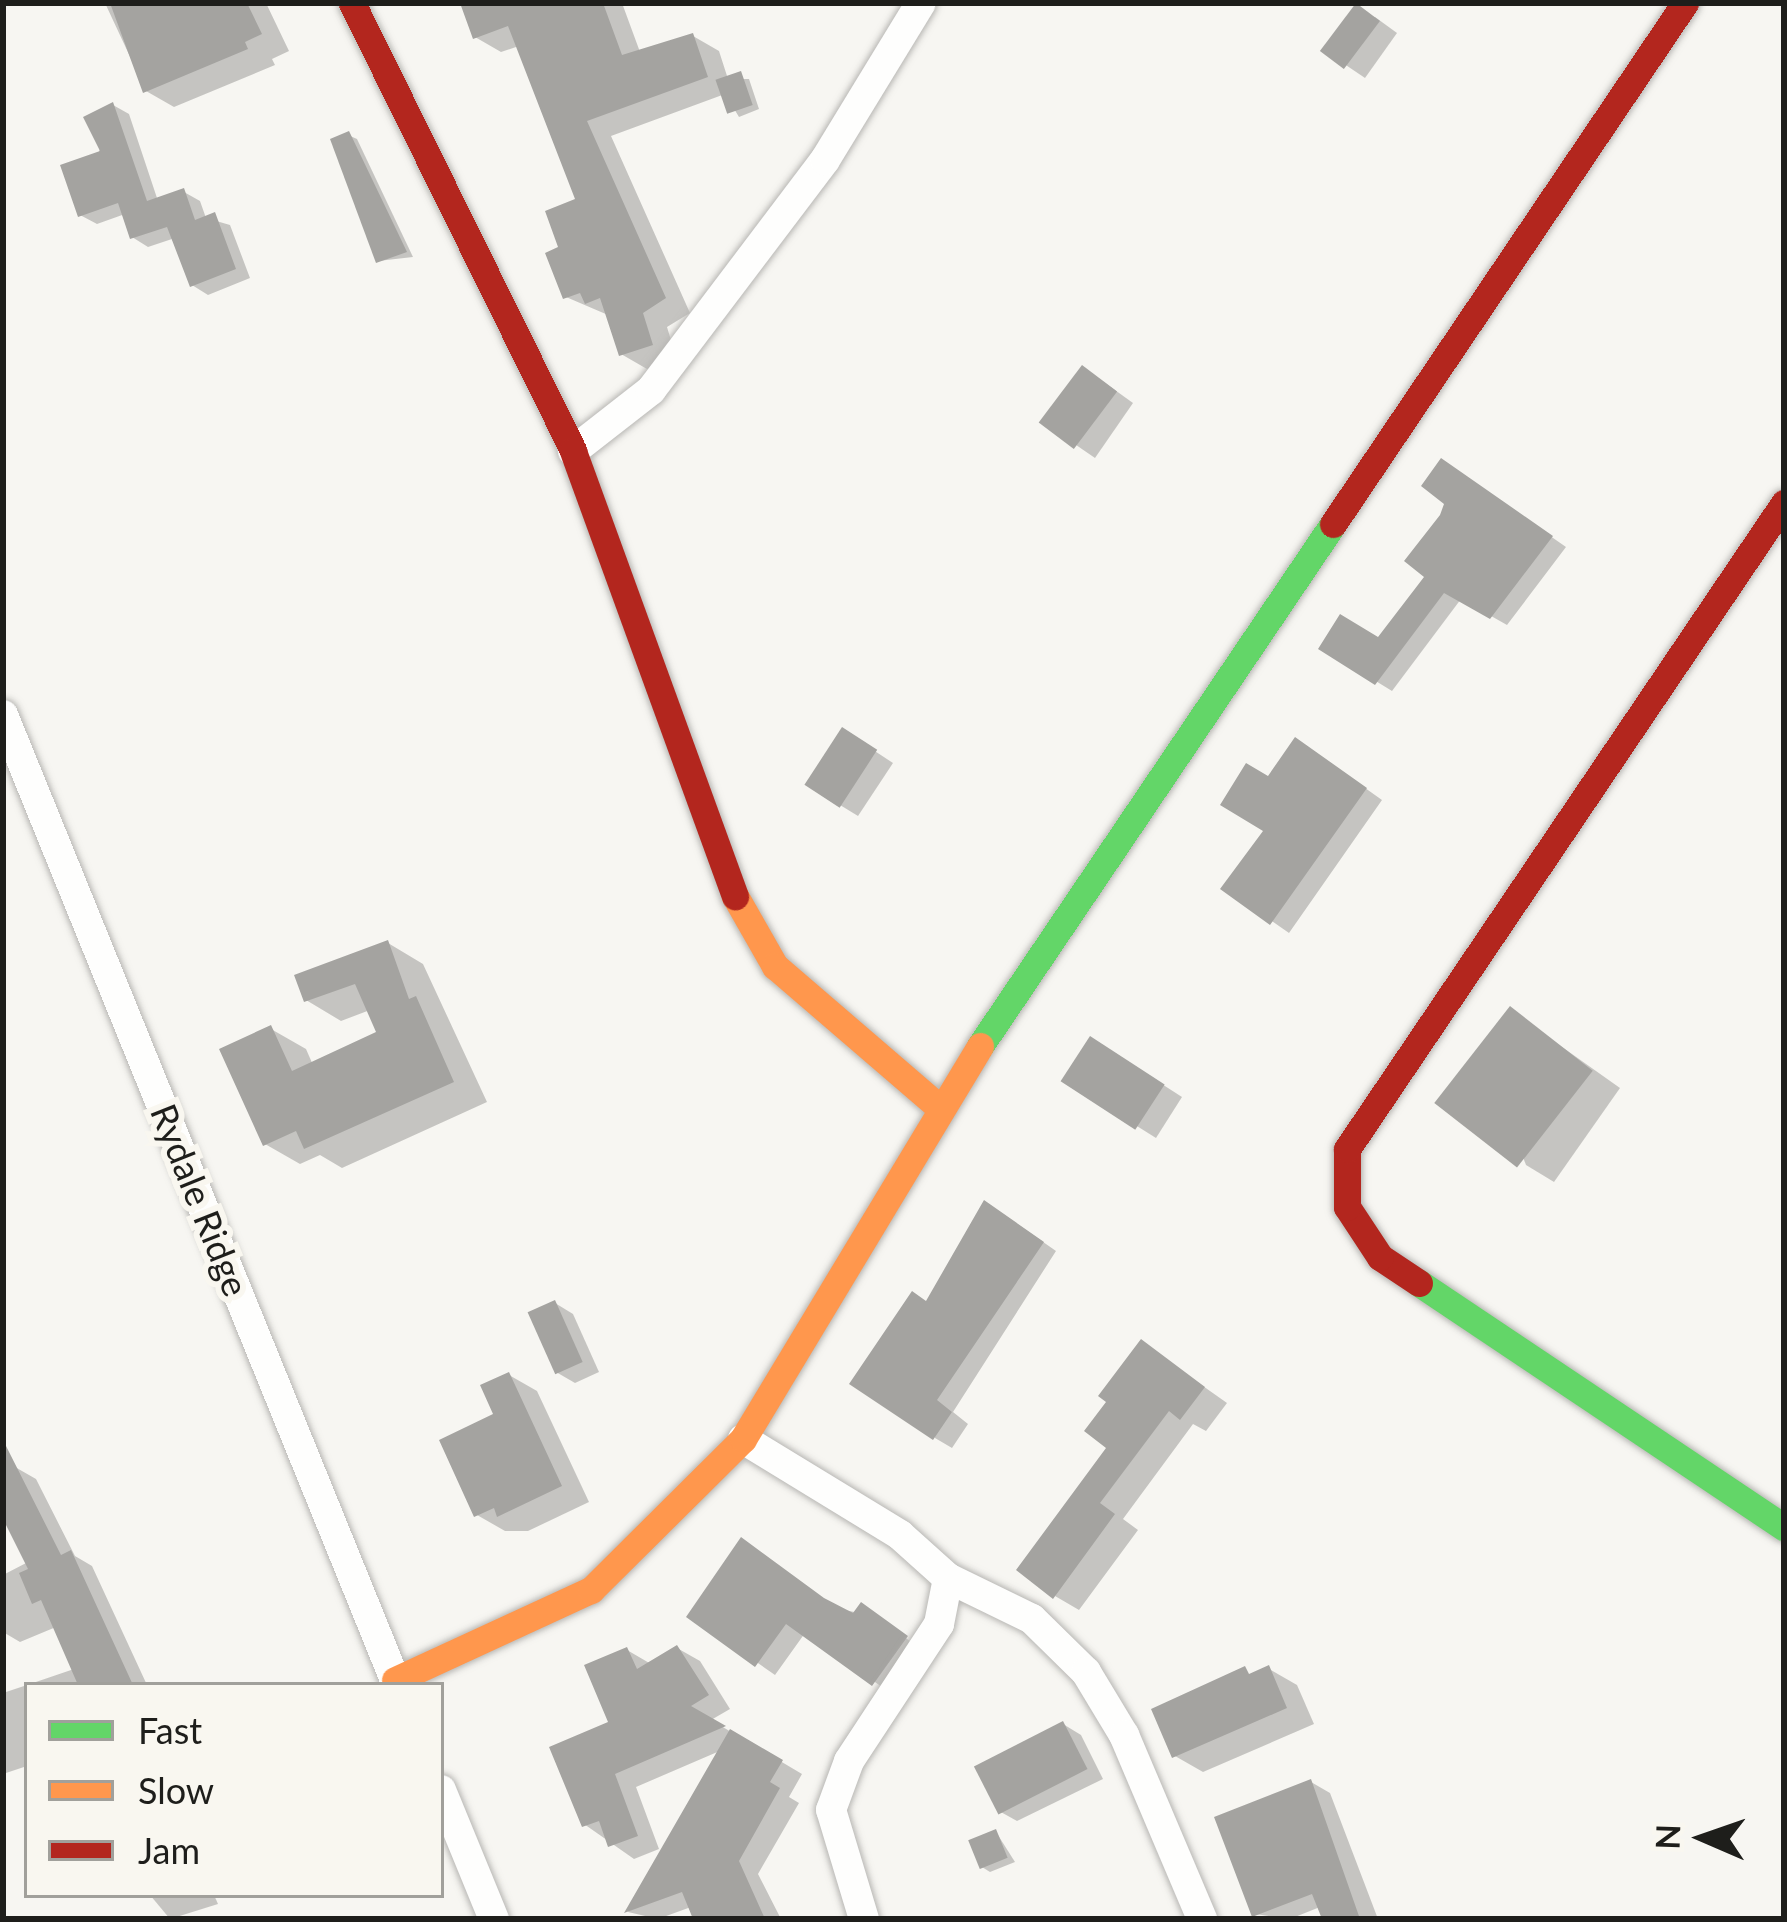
<!DOCTYPE html>
<html>
<head>
<meta charset="utf-8">
<style>
	body { margin:0 }
	#map { position:relative; width:1787px; height:1922px; overflow:hidden; background:#f7f6f2; font-family:Lato,sans-serif }
	div>[style] { position:absolute }
	.shadow>* { inset:0; background:#0003 }
	.building>* { inset:0; background:#a4a3a0; transform-origin:0 0 }
	.roads { filter:drop-shadow(0 0 3px #b8b7b4) drop-shadow(0 0 3px #b8b7b4) }
	.street>* { height:30px; margin:-15px; padding:0 15px; transform-origin:15px; border-radius:15px; background:#fefefd }
	.fast>* { height:27px; margin:-13.5px; padding:0 13.5px; transform-origin:13.5px; border-radius:13.5px; background:#63d668 }
	.slow>* { height:27px; margin:-13.5px; padding:0 13.5px; transform-origin:13.5px; border-radius:13.5px; background:#ff974d }
	.jam>* { height:27px; margin:-13.5px; padding:0 13.5px; transform-origin:13.5px; border-radius:13.5px; background:#b3261e }
	span { translate:-50% -50%; white-space:nowrap; text-align:center; line-height:1.15; -webkit-text-stroke:12px #f9f7f0; paint-order:stroke }
	.street-label { font-size:36px; color:#1e1e1b }
	.frame { position:absolute; inset:0; border:6px solid #1e1e1b; pointer-events:none }
	.legend { position:absolute; left:24px; top:1682px; width:420px; height:216px; box-sizing:border-box; background:#f9f7f0; border:3px solid #a1a09b; margin:0; padding:15px 21px; list-style:none; font-size:36px; color:#1e1e1b }
	.legend li { display:flex; align-items:center; gap:24px; height:60px }
	.legend b { width:60px; border:3px solid #a1a09b }
	.north { position:absolute; left:1643px; top:1778px; width:120px; height:120px; -webkit-text-stroke:9px #f9f7f0; paint-order:stroke; rotate:272deg; font-size:33px; font-weight:700; line-height:48px; text-align:center; color:#1e1e1b }
	.north::after { content:''; display:block; margin:auto; width:42px; height:54px; background:#1e1e1b; clip-path:polygon(50% 0,100% 100%,50% 72%,0 100%) }
</style>
</head>
<body>
<div id="map">
	<div class="shadow">
		<i style="clip-path:polygon(105px 3px,266px 3px,289px 51px,272px 59px,275px 65px,174px 107px,146px 91px)"></i>
		<i style="clip-path:polygon(463px 3px,622px 3px,640px 52px,693px 36px,719px 51px,728px 79px,749px 79px,759px 109px,739px 117px,725px 94px,611px 136px,690px 313px,667px 327px,677px 360px,647px 369px,621px 354px,608px 315px,566px 297px,562px 249px,579px 201px,519px 46px,501px 52px,475px 37px)"></i>
		<i style="clip-path:polygon(1375px 17px,1397px 33px,1365px 78px,1325px 51px)"></i>
		<i style="clip-path:polygon(113px 105px,129px 114px,158px 201px,184px 192px,200px 201px,206px 218px,230px 225px,250px 278px,208px 295px,192px 285px,172px 239px,148px 247px,132px 237px,125px 214px,97px 224px,80px 215px)"></i>
		<i style="clip-path:polygon(348px 135px,357px 139px,413px 257px,378px 261px)"></i>
		<i style="clip-path:polygon(1101px 380px,1133px 403px,1095px 458px,1044px 423px)"></i>
		<i style="clip-path:polygon(1457px 471px,1566px 547px,1507px 625px,1461px 599px,1392px 691px,1322px 648px,1379px 641px,1428px 577px)"></i>
		<i style="clip-path:polygon(861px 742px,893px 763px,858px 816px,840px 805px)"></i>
		<i style="clip-path:polygon(1313px 751px,1382px 800px,1289px 933px,1225px 888px,1268px 830px,1269px 780px)"></i>
		<i style="clip-path:polygon(388px 943px,423px 964px,487px 1102px,342px 1168px,320px 1155px,300px 1164px,265px 1144px,271px 1029px,306px 1049px,313px 1065px,380px 1034px,370px 1010px,341px 1021px,306px 1000px)"></i>
		<i style="clip-path:polygon(1510px 1010px,1620px 1088px,1554px 1182px,1526px 1165px,1481px 1049px)"></i>
		<i style="clip-path:polygon(1109px 1050px,1182px 1097px,1156px 1138px,1065px 1081px)"></i>
		<i style="clip-path:polygon(1003px 1214px,1056px 1251px,953px 1412px,968px 1424px,952px 1448px,935px 1438px,927px 1304px)"></i>
		<i style="clip-path:polygon(555px 1303px,573px 1314px,599px 1372px,575px 1383px,556px 1372px)"></i>
		<i style="clip-path:polygon(1142px 1343px,1227px 1403px,1206px 1431px,1193px 1424px,1123px 1519px,1138px 1530px,1079px 1610px,1055px 1596px,1111px 1447px,1110px 1401px)"></i>
		<i style="clip-path:polygon(509px 1375px,537px 1391px,589px 1502px,528px 1531px,505px 1531px,477px 1515px)"></i>
		<i style="clip-path:polygon(15px 1467px,36px 1479px,75px 1556px,92px 1566px,147px 1685px,27px 1685px,74px 1669px,56px 1627px,20px 1642px,3px 1632px,3px 1575px,28px 1562px,3px 1513px,3px 1473px)"></i>
		<i style="clip-path:polygon(839px 1609px,880px 1617px,922px 1651px,892px 1694px,805px 1633px,775px 1675px,690px 1616px)"></i>
		<i style="clip-path:polygon(677px 1648px,700px 1661px,730px 1709px,711px 1720px,802px 1774px,789px 1797px,799px 1803px,758px 1874px,781px 1919px,696px 1919px,691px 1907px,658px 1919px,628px 1912px,722px 1750px,636px 1787px,659px 1849px,634px 1859px,584px 1824px,627px 1650px,651px 1664px)"></i>
		<i style="clip-path:polygon(1269px 1669px,1297px 1685px,1314px 1724px,1203px 1772px,1175px 1756px)"></i>
		<i style="clip-path:polygon(27px 1685px,27px 1766px,3px 1774px,3px 1693px)"></i>
		<i style="clip-path:polygon(1063px 1724px,1081px 1735px,1103px 1779px,1017px 1821px,999px 1811px)"></i>
		<i style="clip-path:polygon(1311px 1782px,1330px 1793px,1378px 1919px,1325px 1919px,1320px 1907px,1290px 1919px,1255px 1914px)"></i>
		<i style="clip-path:polygon(996px 1832px,1015px 1862px,990px 1872px,982px 1867px)"></i>
		<i style="clip-path:polygon(150px 1895px,214px 1895px,218px 1904px,170px 1919px)"></i>
	</div>
	<div class="building">
		<i style="clip-path:polygon(110px 3px,247px 3px,262px 34px,245px 42px,248px 49px,143px 93px)"></i>
		<i style="clip-path:polygon(460px 3px,603px 3px,622px 55px,693px 33px,708px 77px,587px 121px,666px 298px,643px 313px,653px 345px,619px 356px,600px 298px,585px 304px,580px 293px,563px 299px,545px 253px,558px 247px,545px 211px,575px 199px,508px 26px,473px 39px)"></i>
		<i style="left:1356px;top:3px;width:30px;height:60px;rotate:37deg"></i>
		<i style="left:741px;top:71px;width:36px;height:27px;rotate:71deg"></i>
		<i style="clip-path:polygon(113px 102px,147px 201px,184px 188px,195px 220px,215px 212px,236px 269px,190px 287px,167px 227px,130px 239px,118px 203px,78px 217px,60px 165px,100px 151px,83px 117px)"></i>
		<i style="clip-path:polygon(349px 131px,407px 252px,376px 263px,330px 139px)"></i>
		<i style="left:1082px;top:365px;width:44px;height:72px;rotate:37deg"></i>
		<i style="clip-path:polygon(1441px 458px,1553px 536px,1490px 619px,1444px 593px,1375px 685px,1318px 649px,1340px 614px,1378px 637px,1424px 577px,1404px 561px,1440px 515px,1444px 504px,1421px 486px)"></i>
		<i style="left:842px;top:727px;width:42px;height:69px;rotate:33deg"></i>
		<i style="clip-path:polygon(1295px 737px,1367px 788px,1270px 925px,1220px 889px,1263px 831px,1220px 805px,1246px 763px,1268px 776px)"></i>
		<i style="clip-path:polygon(388px 940px,409px 999px,416px 996px,454px 1082px,304px 1149px,296px 1131px,263px 1146px,219px 1049px,271px 1025px,292px 1071px,376px 1032px,355px 984px,304px 1002px,294px 975px)"></i>
		<i style="left:1510px;top:1006px;width:105px;height:123px;rotate:38deg"></i>
		<i style="left:1090px;top:1036px;width:89px;height:54px;rotate:33deg"></i>
		<i style="clip-path:polygon(984px 1200px,1044px 1242px,937px 1400px,952px 1412px,933px 1440px,849px 1384px,912px 1291px,926px 1301px)"></i>
		<i style="left:555px;top:1300px;width:68px;height:30px;rotate:66deg"></i>
		<i style="clip-path:polygon(1141px 1339px,1205px 1387px,1180px 1420px,1169px 1411px,1100px 1503px,1115px 1514px,1053px 1599px,1016px 1570px,1106px 1448px,1084px 1431px,1106px 1402px,1098px 1396px)"></i>
		<i style="clip-path:polygon(509px 1372px,562px 1486px,497px 1517px,494px 1508px,474px 1517px,439px 1440px,493px 1414px,480px 1385px)"></i>
		<i style="clip-path:polygon(3px 1440px,61px 1555px,71px 1550px,133px 1685px,78px 1685px,41px 1600px,32px 1604px,19px 1573px,28px 1569px,3px 1519px)"></i>
		<i style="clip-path:polygon(741px 1537px,824px 1598px,853px 1613px,861px 1602px,908px 1636px,872px 1686px,786px 1624px,755px 1667px,686px 1617px)"></i>
		<i style="clip-path:polygon(677px 1645px,709px 1695px,691px 1706px,726px 1726px,615px 1774px,638px 1836px,608px 1847px,599px 1821px,582px 1827px,549px 1747px,608px 1722px,584px 1665px,627px 1647px,637px 1669px)"></i>
		<i style="clip-path:polygon(1269px 1665px,1287px 1708px,1172px 1758px,1151px 1709px,1245px 1666px,1249px 1674px)"></i>
		<i style="left:1063px;top:1721px;width:54px;height:100px;rotate:63deg"></i>
		<i style="clip-path:polygon(730px 1729px,783px 1760px,770px 1782px,780px 1788px,739px 1861px,765px 1919px,693px 1919px,682px 1892px,624px 1913px)"></i>
		<i style="clip-path:polygon(1311px 1779px,1360px 1919px,1322px 1919px,1312px 1894px,1252px 1917px,1214px 1817px)"></i>
		<i style="left:996px;top:1829px;width:31px;height:30px;rotate:68deg"></i>
	</div>
	<div class="roads">
		<div class="street">
			<i style="left:573px;top:451px;width:99px;rotate:-38deg"></i>
			<i style="left:651px;top:390px;width:288px;rotate:-52.9deg"></i>
			<i style="left:825px;top:160px;width:184px;rotate:-58.6deg"></i>
			<i style="left:3px;top:715px;width:1047px;rotate:67.89deg"></i>
			<i style="left:743px;top:1439px;width:184px;rotate:31.4deg"></i>
			<i style="left:900px;top:1535px;width:64px;rotate:41.9deg"></i>
			<i style="left:948px;top:1578px;width:93px;rotate:26deg"></i>
			<i style="left:1032px;top:1619px;width:76px;rotate:44.5deg"></i>
			<i style="left:1086px;top:1672px;width:74px;rotate:58.9deg"></i>
			<i style="left:1124px;top:1735px;width:200px;rotate:67deg"></i>
			<i style="left:441px;top:1790px;width:139px;rotate:67.7deg"></i>
			<i style="left:864px;top:1919px;width:114px;rotate:-106.8deg"></i>
			<i style="left:831px;top:1810px;width:52px;rotate:-69.8deg"></i>
			<i style="left:849px;top:1761px;width:164px;rotate:-56.7deg"></i>
			<i style="left:939px;top:1624px;width:47px;rotate:-78.9deg"></i>
		</div>
		<div class="fast">
			<i style="left:980px;top:1046px;width:630px;rotate:-55.93deg"></i>
			<i style="left:1419px;top:1283px;width:439px;rotate:33.8deg"></i>
		</div>
		<div class="slow">
			<i style="left:735px;top:896px;width:81px;rotate:60.3deg"></i>
			<i style="left:775px;top:966px;width:216px;rotate:40.7deg"></i>
			<i style="left:395px;top:1680px;width:216px;rotate:-24.7deg"></i>
			<i style="left:591px;top:1590px;width:214px;rotate:-44.8deg"></i>
			<i style="left:743px;top:1439px;width:459px;rotate:-58.9deg"></i>
		</div>
		<div class="jam">
			<i style="left:352px;top:3px;width:500px;rotate:63.7deg"></i>
			<i style="left:573px;top:451px;width:474px;rotate:70deg"></i>
			<i style="left:1333px;top:524px;width:629px;rotate:-55.96deg"></i>
			<i style="left:1419px;top:1283px;width:47px;rotate:-146.3deg"></i>
			<i style="left:1380px;top:1257px;width:60px;rotate:-123.4deg"></i>
			<i style="left:1347px;top:1207px;width:58px;rotate:-90deg"></i>
			<i style="left:1347px;top:1149px;width:780px;rotate:-55.92deg"></i>
		</div>
	</div>
	<div class="street-label">
		<span style="left:200px;top:1200px;rotate:68deg">Rydale Ridge</span>
	</div>
	<div class="frame"></div>
	<ul class="legend">
	<li><b style="height:15px;background:#63d668"></b>Fast</li>
	<li><b style="height:15px;background:#ff974d"></b>Slow</li>
	<li><b style="height:15px;background:#b3261e"></b>Jam</li>
	</ul>
	<div class="north">N</div>
</div>
</body>
</html>
